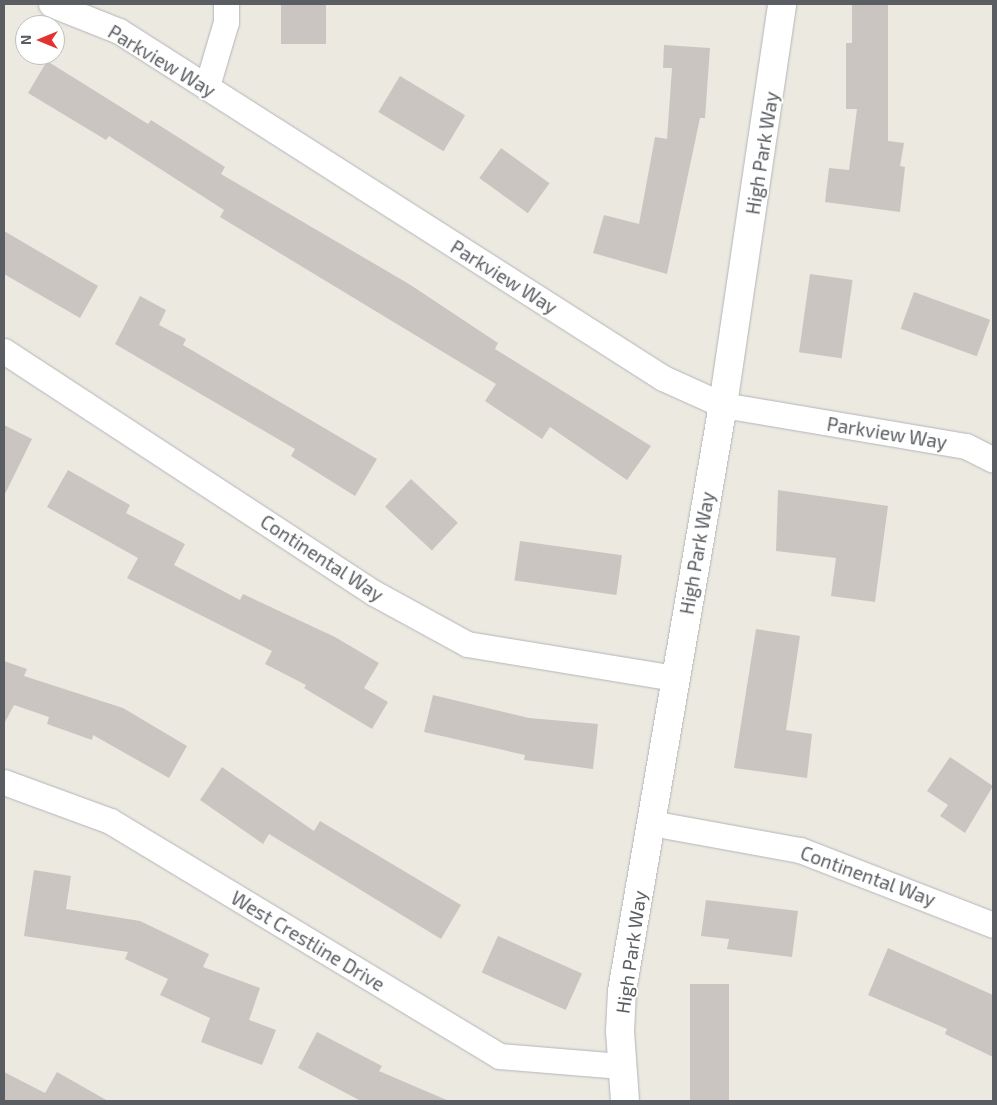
<!DOCTYPE html>
<html>
<head>
<meta charset="utf-8">
<style>
	body { margin:0 }
	#map { position:relative; width:997px; height:1105px; overflow:hidden; background:#ece9e1; font-family:"Exo 2",sans-serif }
	div>[style] { position:absolute }
	.building>* { inset:0; background:#cac5c1; transform-origin:0 0 }
	.roads { filter:drop-shadow(0 0 1px #b2b5b8) drop-shadow(0 0 1px #b2b5b8) }
	.minor>* { height:25px; margin:-12.5px; padding:0 12.5px; transform-origin:12.5px; border-radius:12.5px; background:#fff }
	.tertiary>* { height:28px; margin:-14px; padding:0 14px; transform-origin:14px; border-radius:14px; background:#fff }
	span { translate:-50% -50%; white-space:nowrap; text-align:center; line-height:1.15; -webkit-text-stroke:4px #fff; paint-order:stroke }
	.street-label { font-size:19px; color:#5a5e62 }
	.frame { position:absolute; inset:0; border:5px solid #5a5e62; pointer-events:none }
	.north { position:absolute; left:15px; top:15px; width:50px; height:50px; box-sizing:border-box; background:#fff; border:1px solid #bdbfc0; border-radius:50%; rotate:270deg; font-size:14px; font-weight:700; line-height:20px; text-align:center; color:#5a5e62 }
	.north::after { content:''; display:block; margin:auto; width:18px; height:22px; background:#e23232; clip-path:polygon(50% 0,100% 100%,50% 72%,0 100%) }
</style>
</head>
<body>
<div id="map">
	<div class="building">
		<i style="left:281px;top:4px;width:45px;height:40px"></i>
		<i style="clip-path:polygon(852px 4px,888px 4px,888px 141px,904px 143px,900px 166px,905px 167px,900px 212px,825px 202px,829px 168px,849px 170px,857px 109px,846px 109px,846px 43px,852px 43px)"></i>
		<i style="clip-path:polygon(664px 45px,710px 48px,705px 118px,700px 118px,667px 274px,593px 253px,604px 215px,639px 224px,655px 137px,667px 139px,672px 68px,663px 68px)"></i>
		<i style="clip-path:polygon(47px 61px,148px 124px,151px 120px,225px 167px,221px 174px,409px 284px,498px 343px,495px 349px,651px 446px,627px 480px,550px 427px,542px 439px,485px 401px,496px 384px,220px 217px,224px 210px,109px 136px,106px 140px,28px 93px)"></i>
		<i style="left:400px;top:76px;width:76px;height:42px;rotate:31deg"></i>
		<i style="left:501px;top:148px;width:60px;height:37px;rotate:36deg"></i>
		<i style="clip-path:polygon(4px 231px,98px 286px,80px 318px,4px 274px)"></i>
		<i style="left:810px;top:274px;width:43px;height:79px;rotate:8deg"></i>
		<i style="left:914px;top:292px;width:81px;height:39px;rotate:20deg"></i>
		<i style="clip-path:polygon(140px 296px,166px 310px,159px 325px,186px 339px,183px 345px,377px 459px,355px 496px,291px 456px,295px 449px,115px 344px)"></i>
		<i style="clip-path:polygon(4px 425px,32px 439px,4px 496px)"></i>
		<i style="clip-path:polygon(68px 470px,130px 505px,126px 513px,185px 544px,174px 565px,240px 600px,243px 594px,335px 637px,379px 663px,364px 688px,388px 702px,372px 729px,304px 688px,306px 685px,265px 664px,272px 651px,127px 578px,138px 558px,47px 507px)"></i>
		<i style="left:411px;top:479px;width:64px;height:38px;rotate:43deg"></i>
		<i style="clip-path:polygon(778px 490px,888px 506px,875px 602px,831px 596px,836px 558px,776px 551px)"></i>
		<i style="left:520px;top:541px;width:103px;height:40px;rotate:8deg"></i>
		<i style="clip-path:polygon(756px 629px,800px 636px,786px 730px,812px 734px,807px 778px,734px 768px)"></i>
		<i style="clip-path:polygon(4px 661px,27px 669px,24px 676px,123px 708px,187px 746px,169px 778px,93px 735px,92px 740px,47px 724px,49px 717px,14px 705px,4px 724px)"></i>
		<i style="clip-path:polygon(433px 695px,529px 718px,598px 724px,593px 769px,524px 760px,525px 755px,424px 732px)"></i>
		<i style="clip-path:polygon(950px 757px,993px 786px,965px 833px,940px 816px,948px 805px,927px 791px)"></i>
		<i style="clip-path:polygon(222px 767px,314px 831px,320px 821px,461px 905px,441px 939px,269px 834px,263px 844px,200px 800px)"></i>
		<i style="clip-path:polygon(34px 870px,71px 876px,66px 909px,140px 921px,209px 954px,203px 967px,260px 988px,249px 1020px,276px 1030px,262px 1065px,201px 1042px,210px 1018px,160px 995px,168px 979px,125px 959px,128px 952px,24px 936px)"></i>
		<i style="clip-path:polygon(706px 900px,798px 911px,792px 957px,727px 949px,729px 939px,701px 936px)"></i>
		<i style="left:498px;top:936px;width:92px;height:40px;rotate:24deg"></i>
		<i style="clip-path:polygon(888px 948px,993px 995px,993px 1057px,945px 1034px,947px 1029px,868px 995px)"></i>
		<i style="left:690px;top:984px;width:39px;height:117px"></i>
		<i style="clip-path:polygon(317px 1032px,382px 1066px,379px 1071px,449px 1101px,361px 1101px,298px 1068px)"></i>
		<i style="clip-path:polygon(4px 1072px,45px 1093px,57px 1072px,108px 1101px,4px 1101px)"></i>
	</div>
	<div class="roads">
		<div class="minor">
			<i style="left:51px;top:4px;width:73px;rotate:21.7deg"></i>
			<i style="left:119px;top:31px;width:645px;rotate:32.53deg"></i>
			<i style="left:663px;top:378px;width:66px;rotate:24.2deg"></i>
			<i style="left:723px;top:405px;width:246px;rotate:9.6deg"></i>
			<i style="left:966px;top:446px;width:30px;rotate:27deg"></i>
			<i style="left:207px;top:86px;width:67px;rotate:-73.5deg"></i>
			<i style="left:226px;top:22px;width:18px;rotate:-90deg"></i>
			<i style="left:4px;top:351px;width:442px;rotate:33.2deg"></i>
			<i style="left:374px;top:593px;width:106px;rotate:28.7deg"></i>
			<i style="left:467px;top:644px;width:211px;rotate:9.3deg"></i>
			<i style="left:4px;top:782px;width:113px;rotate:20.2deg"></i>
			<i style="left:110px;top:821px;width:454px;rotate:31.1deg"></i>
			<i style="left:499px;top:1056px;width:122px;rotate:4.7deg"></i>
			<i style="left:651px;top:823px;width:151px;rotate:10.3deg"></i>
			<i style="left:800px;top:850px;width:207px;rotate:21.2deg"></i>
		</div>
		<div class="tertiary">
			<i style="left:625px;top:1101px;width:70px;rotate:-94.1deg"></i>
			<i style="left:620px;top:1031px;width:40px;rotate:-87.1deg"></i>
			<i style="left:622px;top:991px;width:595px;rotate:-80.22deg"></i>
			<i style="left:723px;top:405px;width:405px;rotate:-81.6deg"></i>
		</div>
	</div>
	<div class="street-label">
		<span style="left:162px;top:61px;rotate:31deg">Parkview Way</span>
		<span style="left:762px;top:153px;rotate:-81deg">High Park Way</span>
		<span style="left:504px;top:277px;rotate:32deg">Parkview Way</span>
		<span style="left:887px;top:433px;rotate:9deg">Parkview Way</span>
		<span style="left:697px;top:553px;rotate:-80deg">High Park Way</span>
		<span style="left:322px;top:558px;rotate:33deg">Continental Way</span>
		<span style="left:868px;top:876px;rotate:20deg">Continental Way</span>
		<span style="left:308px;top:941px;rotate:31deg">West Crestline Drive</span>
		<span style="left:631px;top:952px;rotate:-82deg">High Park Way</span>
	</div>
	<div class="frame"></div>
	<div class="north">N</div>
</div>
</body>
</html>
